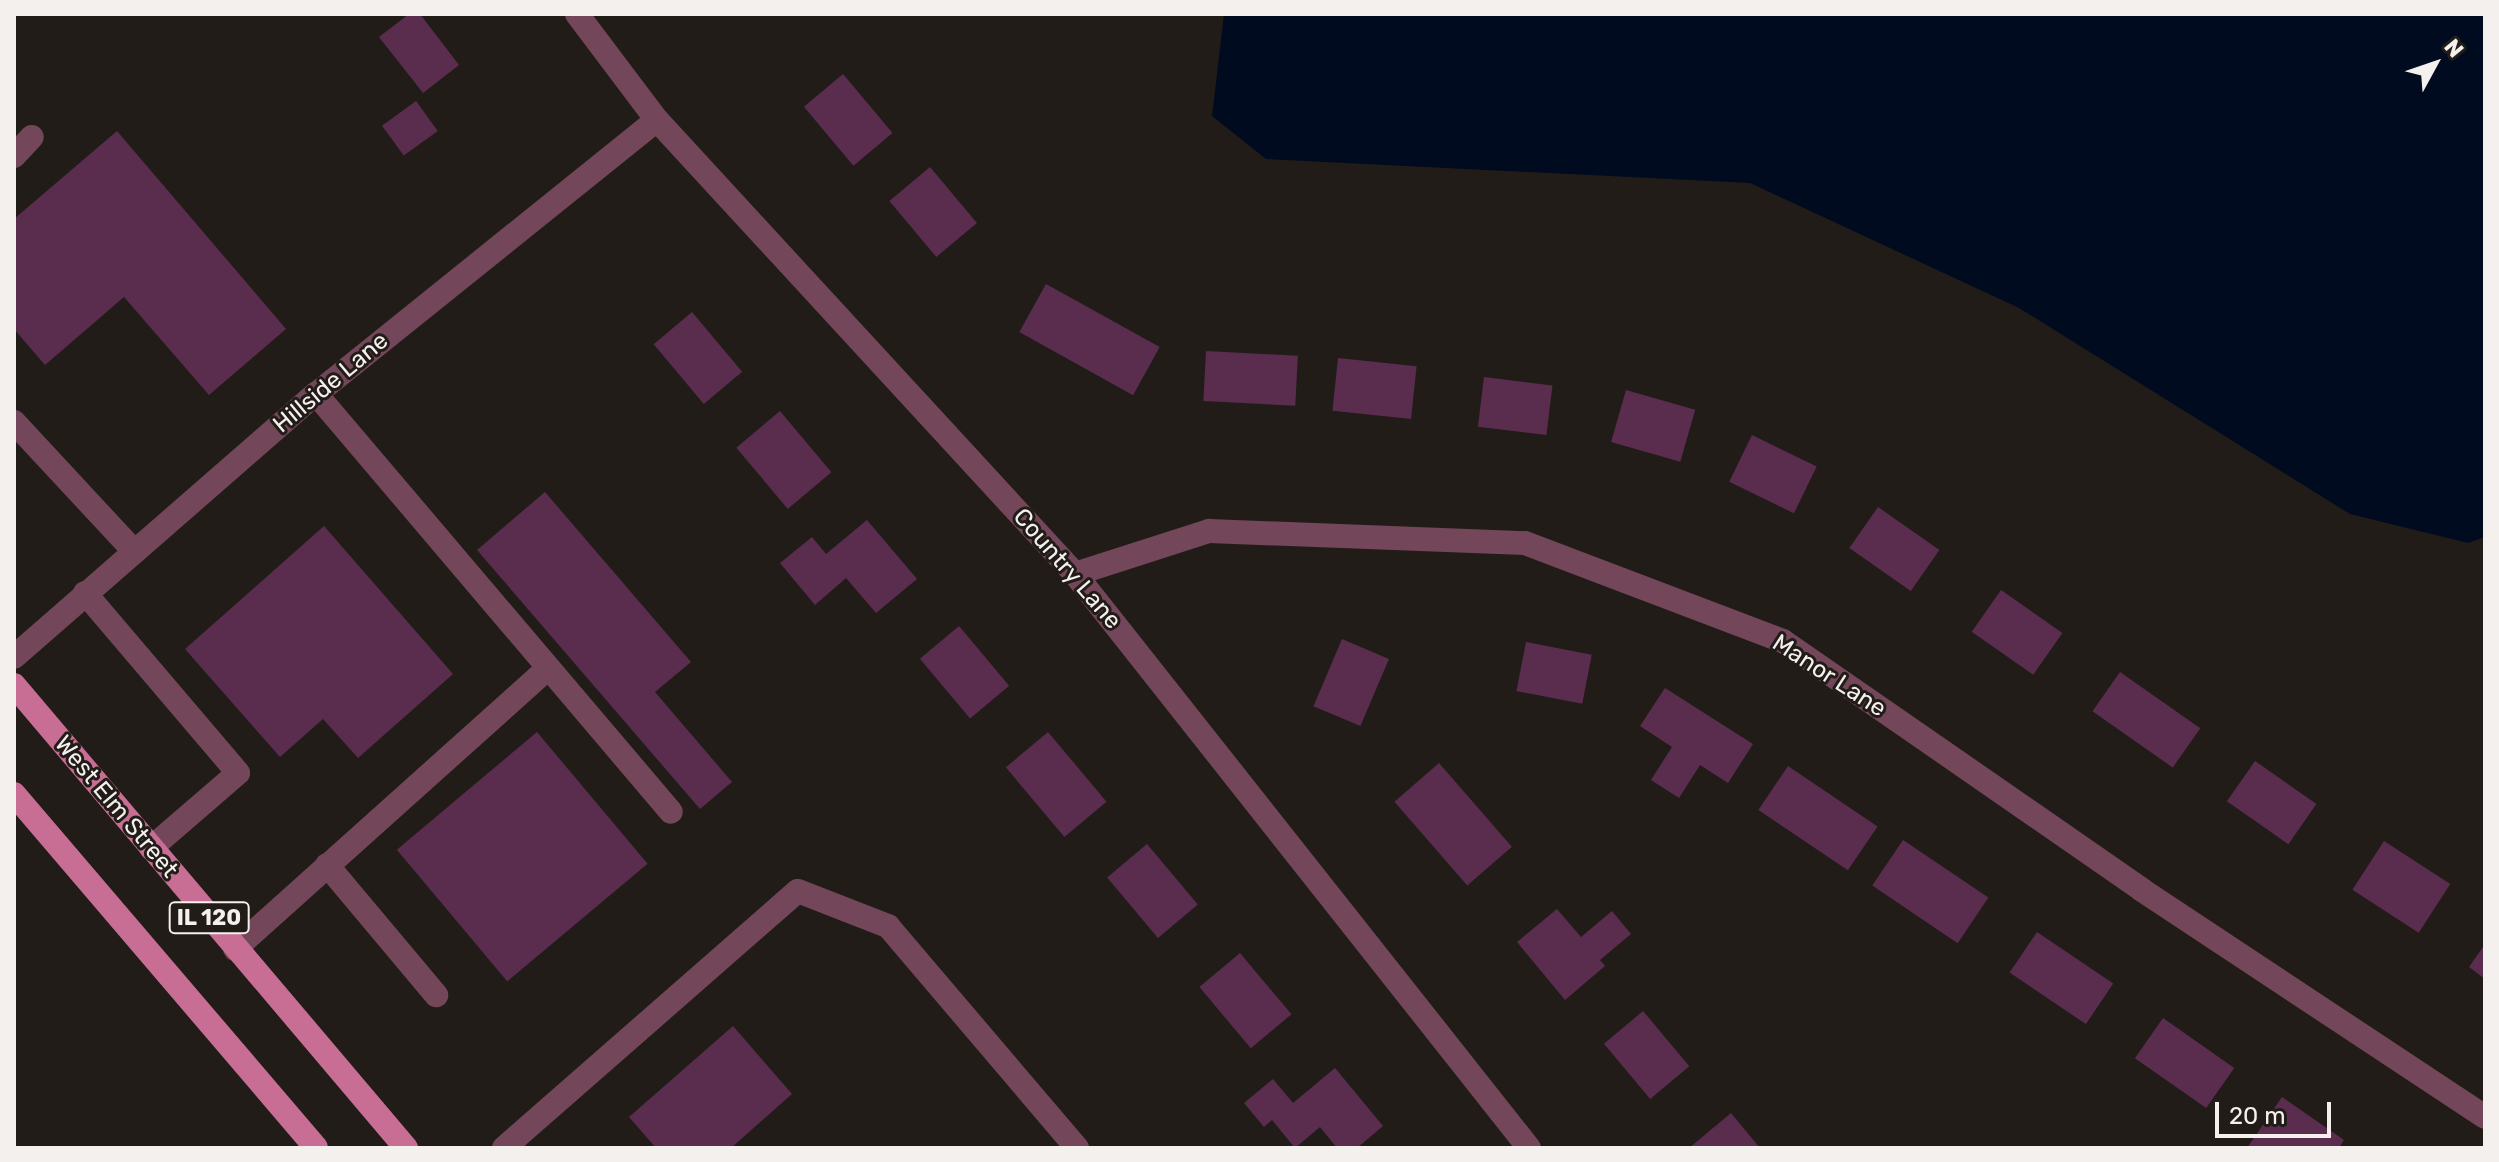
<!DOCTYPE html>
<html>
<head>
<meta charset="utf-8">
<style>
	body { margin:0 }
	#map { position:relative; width:2499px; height:1162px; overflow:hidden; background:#221c19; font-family:Rubik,sans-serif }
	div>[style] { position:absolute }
	.water>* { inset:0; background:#000b1f }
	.building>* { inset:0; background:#5a2c4e; transform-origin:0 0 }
	.minor>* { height:24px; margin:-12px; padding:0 12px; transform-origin:12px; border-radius:12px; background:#734759 }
	.major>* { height:24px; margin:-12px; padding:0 12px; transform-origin:12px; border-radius:12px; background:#c86e95 }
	span { translate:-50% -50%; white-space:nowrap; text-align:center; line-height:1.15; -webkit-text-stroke:6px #221c19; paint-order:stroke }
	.shield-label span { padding:2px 6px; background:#221c19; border:2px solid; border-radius:6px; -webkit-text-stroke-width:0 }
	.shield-label { font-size:22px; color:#f4f0ee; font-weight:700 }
	.street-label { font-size:24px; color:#f4f0ee }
	.frame { position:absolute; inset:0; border:16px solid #f4f0ee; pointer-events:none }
	.north { position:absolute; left:2395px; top:24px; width:80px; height:80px; -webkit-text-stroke:6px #221c19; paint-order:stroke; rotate:50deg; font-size:22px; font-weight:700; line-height:32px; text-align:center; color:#f4f0ee }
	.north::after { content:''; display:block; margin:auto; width:28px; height:36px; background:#f4f0ee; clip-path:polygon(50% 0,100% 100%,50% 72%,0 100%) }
	.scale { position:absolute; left:2215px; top:1102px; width:116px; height:36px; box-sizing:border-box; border:4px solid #f4f0ee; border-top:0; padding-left:10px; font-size:24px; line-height:28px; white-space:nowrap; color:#f4f0ee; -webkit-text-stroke:6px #221c19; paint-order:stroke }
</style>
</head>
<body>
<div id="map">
	<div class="water">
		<i style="clip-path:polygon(1224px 14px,2485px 14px,2485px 537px,2468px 543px,2350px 514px,2019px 308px,1750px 183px,1266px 159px,1212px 116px)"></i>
	</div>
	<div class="building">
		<i style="clip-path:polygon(409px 14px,420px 14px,459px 65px,423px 93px,379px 37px)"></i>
		<i style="left:843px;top:74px;width:77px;height:51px;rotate:50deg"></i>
		<i style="left:416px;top:101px;width:37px;height:42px;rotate:54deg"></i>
		<i style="clip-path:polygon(117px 131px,286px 329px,209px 395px,124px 297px,45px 365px,14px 329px,14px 219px)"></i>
		<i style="left:930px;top:167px;width:73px;height:53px;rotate:50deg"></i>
		<i style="left:1046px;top:284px;width:130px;height:55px;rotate:29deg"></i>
		<i style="left:692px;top:312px;width:78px;height:50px;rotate:50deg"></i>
		<i style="left:1206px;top:351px;width:92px;height:50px;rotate:3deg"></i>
		<i style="left:1338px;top:358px;width:79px;height:53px;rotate:6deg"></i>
		<i style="left:1484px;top:377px;width:69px;height:50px;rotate:7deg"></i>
		<i style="left:1626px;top:390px;width:72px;height:54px;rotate:16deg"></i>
		<i style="left:780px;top:411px;width:80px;height:57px;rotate:50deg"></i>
		<i style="left:1752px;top:435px;width:72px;height:52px;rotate:26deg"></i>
		<i style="clip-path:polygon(545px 492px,691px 662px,655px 692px,732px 782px,700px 809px,477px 550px)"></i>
		<i style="left:1878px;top:507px;width:75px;height:50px;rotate:35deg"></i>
		<i style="clip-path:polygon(867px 520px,917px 579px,876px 613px,846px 578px,815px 605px,780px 563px,812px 537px,826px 554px)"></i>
		<i style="clip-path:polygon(324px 526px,453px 674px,358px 758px,323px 719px,280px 757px,185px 649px)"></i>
		<i style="left:2001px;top:590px;width:75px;height:51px;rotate:35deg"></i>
		<i style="left:959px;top:626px;width:78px;height:51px;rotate:50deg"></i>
		<i style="left:1342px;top:639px;width:51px;height:73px;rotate:23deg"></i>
		<i style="left:1526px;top:642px;width:67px;height:50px;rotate:11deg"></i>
		<i style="left:2120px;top:672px;width:98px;height:48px;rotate:35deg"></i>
		<i style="clip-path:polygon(1665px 688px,1753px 744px,1728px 783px,1700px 765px,1679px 798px,1651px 780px,1672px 747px,1640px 726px)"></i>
		<i style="left:537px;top:732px;width:172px;height:183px;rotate:50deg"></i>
		<i style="left:1048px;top:732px;width:91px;height:55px;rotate:50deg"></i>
		<i style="left:2255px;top:761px;width:75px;height:49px;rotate:35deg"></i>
		<i style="left:1439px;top:763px;width:111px;height:59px;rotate:49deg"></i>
		<i style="left:1788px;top:766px;width:108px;height:53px;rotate:34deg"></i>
		<i style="left:1903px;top:840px;width:103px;height:55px;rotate:34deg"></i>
		<i style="left:2384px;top:841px;width:79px;height:58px;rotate:33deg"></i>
		<i style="left:1147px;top:844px;width:79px;height:52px;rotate:50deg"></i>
		<i style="clip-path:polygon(1557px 909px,1581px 937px,1612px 911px,1631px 934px,1600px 960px,1605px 966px,1565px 1000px,1517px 942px)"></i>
		<i style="left:2037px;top:932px;width:92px;height:49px;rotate:34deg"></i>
		<i style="clip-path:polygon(2485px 944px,2485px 979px,2469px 967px)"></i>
		<i style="left:1240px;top:953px;width:80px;height:53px;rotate:50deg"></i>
		<i style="left:1643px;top:1011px;width:72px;height:51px;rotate:50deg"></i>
		<i style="left:2163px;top:1018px;width:87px;height:49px;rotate:35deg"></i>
		<i style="clip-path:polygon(733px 1026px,792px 1094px,731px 1148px,656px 1148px,629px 1117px)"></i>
		<i style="clip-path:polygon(1335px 1068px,1383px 1126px,1357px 1148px,1337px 1148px,1320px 1127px,1295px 1148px,1272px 1120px,1264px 1127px,1244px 1103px,1273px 1079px,1293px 1103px)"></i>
		<i style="clip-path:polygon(2282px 1097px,2344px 1140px,2339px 1148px,2247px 1148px)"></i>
		<i style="clip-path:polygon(1731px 1113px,1760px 1148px,1689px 1148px)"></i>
	</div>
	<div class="minor">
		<i style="left:577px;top:14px;width:133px;rotate:53deg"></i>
		<i style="left:657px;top:120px;width:617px;rotate:47.36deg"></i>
		<i style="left:1075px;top:574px;width:732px;rotate:51.66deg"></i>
		<i style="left:14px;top:156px;width:26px;rotate:-47deg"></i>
		<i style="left:316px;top:394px;width:548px;rotate:49.66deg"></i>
		<i style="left:14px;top:422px;width:176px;rotate:47.1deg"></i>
		<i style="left:1075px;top:574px;width:141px;rotate:-17.8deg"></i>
		<i style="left:1209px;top:531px;width:316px;rotate:2.2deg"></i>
		<i style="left:1525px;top:543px;width:276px;rotate:20.8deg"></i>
		<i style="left:1783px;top:641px;width:437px;rotate:34.7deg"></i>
		<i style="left:2142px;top:890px;width:411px;rotate:33.5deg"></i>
		<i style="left:85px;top:593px;width:236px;rotate:49.6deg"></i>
		<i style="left:238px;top:773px;width:115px;rotate:139.2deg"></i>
		<i style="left:14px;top:657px;width:400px;rotate:-41.1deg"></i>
		<i style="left:316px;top:394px;width:437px;rotate:-38.8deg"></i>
		<i style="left:327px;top:865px;width:170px;rotate:50deg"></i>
		<i style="left:235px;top:949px;width:418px;rotate:-41.9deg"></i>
		<i style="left:504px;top:1148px;width:390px;rotate:-41.2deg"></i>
		<i style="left:798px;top:891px;width:97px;rotate:21.3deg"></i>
		<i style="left:888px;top:926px;width:292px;rotate:49.6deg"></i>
	</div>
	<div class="major">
		<i style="left:14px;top:685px;width:607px;rotate:49.75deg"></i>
		<i style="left:14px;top:794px;width:465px;rotate:49.5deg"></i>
	</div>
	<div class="shield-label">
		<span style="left:209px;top:918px">IL 120</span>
	</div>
	<div class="street-label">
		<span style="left:331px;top:383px;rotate:-40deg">Hillside Lane</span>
		<span style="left:1067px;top:569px;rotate:49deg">Country Lane</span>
		<span style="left:1829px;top:676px;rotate:33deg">Manor Lane</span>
		<span style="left:116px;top:807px;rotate:50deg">West Elm Street</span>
	</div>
	<div class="frame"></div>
	<div class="north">N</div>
	<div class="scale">20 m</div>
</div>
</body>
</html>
